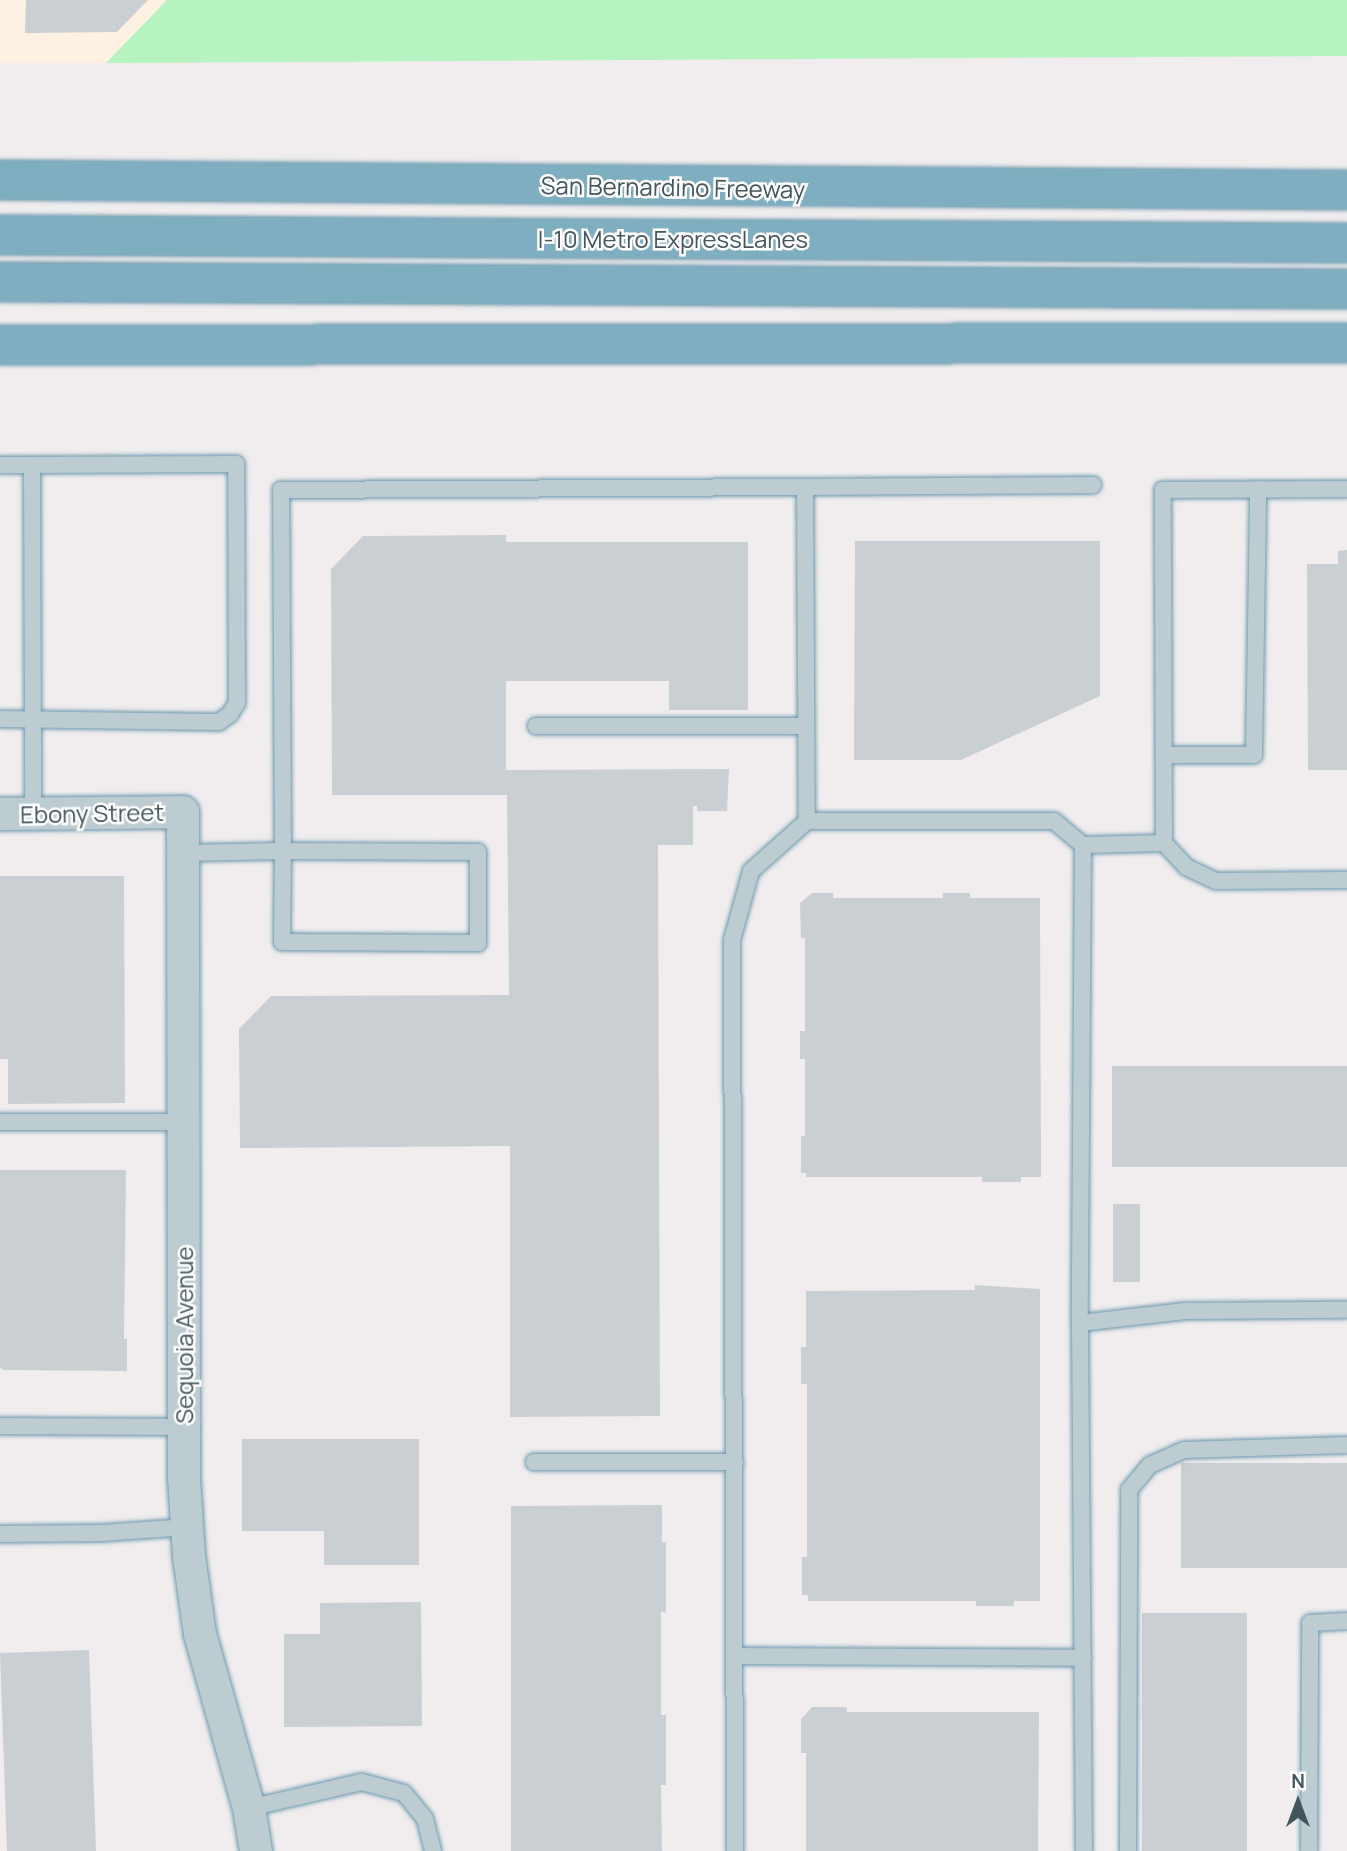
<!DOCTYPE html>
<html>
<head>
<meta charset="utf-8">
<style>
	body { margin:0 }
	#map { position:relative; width:1347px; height:1851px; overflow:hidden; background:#f1edee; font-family:Manrope,sans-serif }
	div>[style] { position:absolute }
	.commercial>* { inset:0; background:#fdf1e4 }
	.green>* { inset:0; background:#b7f3c1 }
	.building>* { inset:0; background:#c9cfd3; transform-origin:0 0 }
	.roads { filter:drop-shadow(0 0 2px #6b99ad) drop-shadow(0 0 2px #6b99ad) }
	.lane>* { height:16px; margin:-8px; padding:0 8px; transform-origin:8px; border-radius:8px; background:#bcccd1 }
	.street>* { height:32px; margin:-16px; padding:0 16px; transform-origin:16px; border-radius:16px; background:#bcccd1 }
	.highway>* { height:38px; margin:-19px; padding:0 19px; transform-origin:19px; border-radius:19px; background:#80aec1 }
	span { translate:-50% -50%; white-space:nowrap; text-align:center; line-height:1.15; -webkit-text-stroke:5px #fff; paint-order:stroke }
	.street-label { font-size:24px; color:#44565d }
	.north { position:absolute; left:1263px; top:1767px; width:70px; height:70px; -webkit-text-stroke:5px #fff; paint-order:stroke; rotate:0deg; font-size:19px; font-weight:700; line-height:28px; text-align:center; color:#44565d }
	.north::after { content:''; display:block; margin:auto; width:24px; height:32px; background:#44565d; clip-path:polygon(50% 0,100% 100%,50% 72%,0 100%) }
</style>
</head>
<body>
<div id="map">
	<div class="commercial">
		<i style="clip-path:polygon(0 0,167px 0,106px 63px,0 63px)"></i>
	</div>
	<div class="green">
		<i style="clip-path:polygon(167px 0,1347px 0,1347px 56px,106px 63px)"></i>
	</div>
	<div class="building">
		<i style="clip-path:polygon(26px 0,148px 0,117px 32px,25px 33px)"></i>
		<i style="clip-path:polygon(506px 535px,506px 542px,748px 542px,748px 710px,669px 710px,669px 681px,506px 681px,506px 770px,729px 769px,727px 811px,697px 811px,697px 806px,693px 806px,693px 845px,658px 845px,660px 1416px,510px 1417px,510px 1146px,240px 1148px,239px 1029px,271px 996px,509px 995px,507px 795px,332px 795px,331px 569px,363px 536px)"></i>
		<i style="clip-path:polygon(855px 541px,1100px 541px,1100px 696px,961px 760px,854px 760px)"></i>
		<i style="clip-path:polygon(1347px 550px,1347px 770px,1308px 770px,1307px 564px,1338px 564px,1338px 551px)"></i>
		<i style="clip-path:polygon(0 876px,124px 876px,125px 1103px,8px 1104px,8px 1059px,0 1059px)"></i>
		<i style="clip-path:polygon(812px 893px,833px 893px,833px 898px,943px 898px,943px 893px,970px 893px,970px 898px,1040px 898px,1041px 1177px,1021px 1177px,1021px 1182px,982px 1182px,982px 1177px,806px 1177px,806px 1173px,801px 1173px,801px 1136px,805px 1136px,805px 1059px,800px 1059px,800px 1031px,805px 1031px,805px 938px,801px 938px,800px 903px)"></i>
		<i style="left:1347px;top:1066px;width:101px;height:235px;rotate:90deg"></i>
		<i style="clip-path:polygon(0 1170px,126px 1170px,124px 1339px,127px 1339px,127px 1371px,3px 1370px,0 1367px)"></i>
		<i style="left:1113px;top:1204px;width:27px;height:78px"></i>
		<i style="clip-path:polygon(975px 1285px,1040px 1289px,1040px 1601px,1014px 1601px,1014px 1606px,976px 1606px,976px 1601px,808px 1601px,808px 1595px,802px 1595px,802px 1557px,807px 1557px,807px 1384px,801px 1384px,801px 1347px,806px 1347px,806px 1291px,975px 1290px)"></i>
		<i style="clip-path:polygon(242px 1439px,419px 1439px,419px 1565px,324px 1565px,324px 1531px,242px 1531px)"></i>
		<i style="left:1347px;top:1463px;width:105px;height:166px;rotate:90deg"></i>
		<i style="clip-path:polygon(662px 1505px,662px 1542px,666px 1542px,666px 1613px,661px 1611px,661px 1715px,666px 1715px,666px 1785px,661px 1785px,662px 1851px,511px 1851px,511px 1506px)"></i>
		<i style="clip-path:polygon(421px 1602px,422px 1726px,284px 1727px,284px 1634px,320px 1634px,320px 1603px)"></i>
		<i style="left:1142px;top:1613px;width:105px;height:238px"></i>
		<i style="left:89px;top:1650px;width:201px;height:89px;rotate:88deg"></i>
		<i style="clip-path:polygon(812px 1707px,847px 1707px,847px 1712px,1039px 1712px,1038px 1851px,806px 1851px,806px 1753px,801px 1753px,801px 1719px)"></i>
	</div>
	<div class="roads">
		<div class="lane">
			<i style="left:0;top:465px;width:32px"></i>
			<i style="left:32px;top:465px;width:348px;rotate:89.8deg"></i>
			<i style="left:805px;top:487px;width:288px;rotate:-0.4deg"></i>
			<i style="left:0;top:719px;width:219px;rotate:0.8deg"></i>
			<i style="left:219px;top:722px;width:14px;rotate:-36deg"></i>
			<i style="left:230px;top:714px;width:13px;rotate:-58deg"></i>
			<i style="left:237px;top:703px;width:239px;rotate:-90.2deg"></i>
			<i style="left:236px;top:464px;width:204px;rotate:179.7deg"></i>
			<i style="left:536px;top:726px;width:269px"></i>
			<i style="left:1165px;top:755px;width:89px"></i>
			<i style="left:1254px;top:755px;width:266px;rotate:-89.1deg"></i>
			<i style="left:807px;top:821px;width:247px"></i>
			<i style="left:1054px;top:821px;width:38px;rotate:40deg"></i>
			<i style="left:1083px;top:845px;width:478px;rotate:90.4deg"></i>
			<i style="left:1080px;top:1323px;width:528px;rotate:89.57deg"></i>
			<i style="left:1164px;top:843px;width:33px;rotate:47deg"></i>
			<i style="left:1186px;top:867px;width:33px;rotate:25deg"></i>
			<i style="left:1216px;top:881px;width:131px;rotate:-0.4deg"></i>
			<i style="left:1083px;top:845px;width:81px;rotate:-1.4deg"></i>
			<i style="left:1164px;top:843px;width:353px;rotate:-90.2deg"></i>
			<i style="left:1163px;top:490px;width:184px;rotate:-0.3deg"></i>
			<i style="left:283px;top:851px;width:195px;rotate:0.3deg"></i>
			<i style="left:478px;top:852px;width:91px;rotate:90deg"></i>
			<i style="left:478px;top:943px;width:196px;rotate:-179.7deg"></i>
			<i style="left:282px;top:942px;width:91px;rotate:-89.4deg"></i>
			<i style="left:183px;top:853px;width:100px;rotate:-1.1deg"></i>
			<i style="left:283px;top:851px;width:361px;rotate:-90.3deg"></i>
			<i style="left:281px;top:490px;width:524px;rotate:-0.33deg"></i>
			<i style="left:805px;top:487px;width:334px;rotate:89.7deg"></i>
			<i style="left:807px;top:821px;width:75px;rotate:138.2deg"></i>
			<i style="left:751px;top:871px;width:72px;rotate:105.4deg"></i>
			<i style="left:732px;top:940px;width:911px;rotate:89.81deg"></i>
			<i style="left:0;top:1122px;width:184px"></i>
			<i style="left:1080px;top:1323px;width:106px;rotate:-6.5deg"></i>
			<i style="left:1185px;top:1311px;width:162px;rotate:-0.4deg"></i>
			<i style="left:0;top:1426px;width:184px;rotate:0.3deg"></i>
			<i style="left:534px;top:1462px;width:201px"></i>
			<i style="left:0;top:1534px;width:102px;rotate:-0.6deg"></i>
			<i style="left:102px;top:1533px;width:86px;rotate:-4deg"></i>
			<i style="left:735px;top:1656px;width:348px;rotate:0.3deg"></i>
			<i style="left:249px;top:1808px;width:116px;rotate:-13deg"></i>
			<i style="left:362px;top:1782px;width:43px;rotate:14.7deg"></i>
			<i style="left:404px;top:1793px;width:33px;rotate:51deg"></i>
			<i style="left:425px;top:1819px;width:33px;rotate:76deg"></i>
			<i style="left:1128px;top:1851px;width:361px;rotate:-89.8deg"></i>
			<i style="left:1129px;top:1490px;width:33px;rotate:-50deg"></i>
			<i style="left:1150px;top:1465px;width:37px;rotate:-24deg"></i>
			<i style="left:1184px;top:1450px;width:163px;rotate:-1.8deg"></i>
			<i style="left:1309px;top:1851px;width:228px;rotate:-89.7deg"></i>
			<i style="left:1310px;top:1623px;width:37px;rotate:-3deg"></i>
		</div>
		<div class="street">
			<i style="left:0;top:814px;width:183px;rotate:-0.6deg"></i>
			<i style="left:183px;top:812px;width:666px;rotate:89.91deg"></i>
			<i style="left:184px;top:1478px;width:78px;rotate:86.3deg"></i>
			<i style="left:189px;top:1556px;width:79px;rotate:82deg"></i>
			<i style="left:200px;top:1634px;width:181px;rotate:74.3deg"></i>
			<i style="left:249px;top:1808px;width:44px;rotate:80.8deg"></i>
		</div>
		<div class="highway">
			<i style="left:0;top:180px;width:1347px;rotate:0.43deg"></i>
			<i style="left:0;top:235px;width:1347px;rotate:0.34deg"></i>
			<i style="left:0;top:282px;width:1347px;rotate:0.3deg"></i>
			<i style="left:0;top:345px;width:1347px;rotate:-0.09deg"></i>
		</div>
	</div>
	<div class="street-label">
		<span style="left:673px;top:187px;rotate:1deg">San Bernardino Freeway</span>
		<span style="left:673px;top:239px">I-10 Metro ExpressLanes</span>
		<span style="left:92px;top:813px;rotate:-1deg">Ebony Street</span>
		<span style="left:184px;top:1335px;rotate:-90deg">Sequoia Avenue</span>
	</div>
	<div class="north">N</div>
</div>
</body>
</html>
